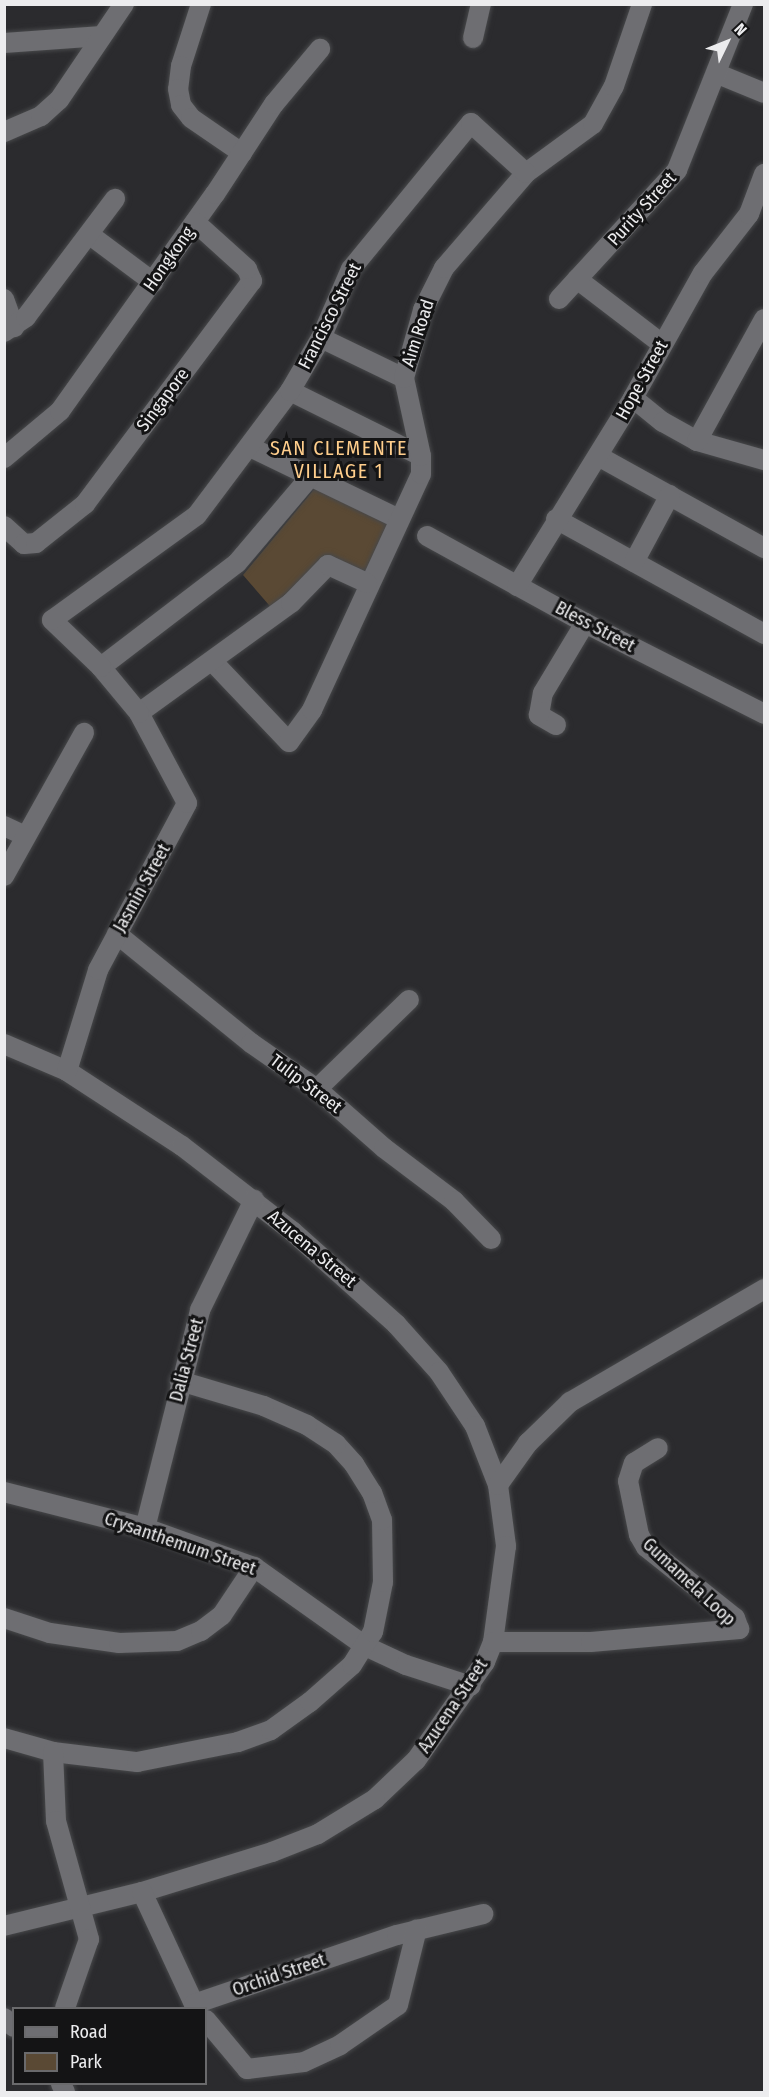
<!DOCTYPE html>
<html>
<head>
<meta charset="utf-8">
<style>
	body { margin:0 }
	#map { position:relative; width:769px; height:2097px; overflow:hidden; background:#2b2b2e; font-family:"Fira Sans Condensed",sans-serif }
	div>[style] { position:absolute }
	.green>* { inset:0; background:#5a4934 }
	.roads { filter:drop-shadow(0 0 2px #47484a) drop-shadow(0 0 2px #47484a) }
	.minor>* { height:20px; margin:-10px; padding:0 10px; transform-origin:10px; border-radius:10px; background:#6e6e72 }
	span { translate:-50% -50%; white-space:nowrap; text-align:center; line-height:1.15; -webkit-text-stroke:6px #141415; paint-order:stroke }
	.street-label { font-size:18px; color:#ececee }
	.neighbourhood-label { font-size:20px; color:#ffce8c; letter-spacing:1.5px }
	.frame { position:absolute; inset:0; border:6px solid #ececee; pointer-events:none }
	.legend { position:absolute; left:12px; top:2007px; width:195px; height:78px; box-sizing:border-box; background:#141415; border:2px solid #6a6a6c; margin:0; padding:8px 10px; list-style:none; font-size:18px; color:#ececee }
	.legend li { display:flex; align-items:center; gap:12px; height:30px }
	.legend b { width:30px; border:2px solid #6a6a6c }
	.north { position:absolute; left:697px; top:12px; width:60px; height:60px; -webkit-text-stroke:4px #141415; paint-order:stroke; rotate:47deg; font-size:16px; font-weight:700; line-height:24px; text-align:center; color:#ececee }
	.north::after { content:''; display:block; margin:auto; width:21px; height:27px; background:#ececee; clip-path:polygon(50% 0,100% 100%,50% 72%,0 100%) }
</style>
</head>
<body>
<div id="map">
	<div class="green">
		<i style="clip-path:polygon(316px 487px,392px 519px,368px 569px,362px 574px,327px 557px,275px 612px,243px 575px)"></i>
	</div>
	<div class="roads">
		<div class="minor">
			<i style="left:201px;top:4px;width:65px;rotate:107.9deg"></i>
			<i style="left:181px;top:66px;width:23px;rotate:97deg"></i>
			<i style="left:178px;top:89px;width:16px;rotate:79deg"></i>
			<i style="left:181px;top:105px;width:16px;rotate:52deg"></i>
			<i style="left:191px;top:118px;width:62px;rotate:34.5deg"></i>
			<i style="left:473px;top:38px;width:35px;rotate:-77deg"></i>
			<i style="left:4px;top:43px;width:98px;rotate:-4.1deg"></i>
			<i style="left:718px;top:74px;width:50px;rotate:22.4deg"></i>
			<i style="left:4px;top:132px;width:40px;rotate:-23.4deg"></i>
			<i style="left:41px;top:116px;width:24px;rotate:-42deg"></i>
			<i style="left:59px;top:100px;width:116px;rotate:-55.9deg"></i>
			<i style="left:90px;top:235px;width:79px;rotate:36.7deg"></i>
			<i style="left:577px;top:279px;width:107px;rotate:37.4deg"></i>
			<i style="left:4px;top:299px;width:30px;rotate:70deg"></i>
			<i style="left:559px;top:299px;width:175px;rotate:-47.5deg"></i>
			<i style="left:677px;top:170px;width:179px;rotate:-68.3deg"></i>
			<i style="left:4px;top:332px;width:27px;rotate:-34deg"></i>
			<i style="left:26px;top:317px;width:148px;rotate:-53deg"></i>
			<i style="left:321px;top:338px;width:92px;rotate:25.7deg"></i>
			<i style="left:290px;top:391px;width:146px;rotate:26.4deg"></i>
			<i style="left:633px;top:398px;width:38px;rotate:39deg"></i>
			<i style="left:663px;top:422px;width:39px;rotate:29deg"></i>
			<i style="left:697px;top:441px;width:70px;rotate:15.8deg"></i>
			<i style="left:697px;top:441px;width:139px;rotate:-61.2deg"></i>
			<i style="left:250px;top:447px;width:165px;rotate:25.8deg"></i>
			<i style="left:598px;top:456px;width:190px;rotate:29deg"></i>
			<i style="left:4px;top:458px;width:73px;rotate:-40deg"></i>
			<i style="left:60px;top:411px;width:267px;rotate:-54.5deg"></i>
			<i style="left:215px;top:194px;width:108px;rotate:-56.8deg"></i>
			<i style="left:274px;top:104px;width:72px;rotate:-50.1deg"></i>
			<i style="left:556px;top:519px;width:238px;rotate:28.9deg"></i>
			<i style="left:4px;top:526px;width:27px;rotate:42deg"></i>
			<i style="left:24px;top:544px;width:12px;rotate:-5deg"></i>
			<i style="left:36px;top:543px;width:63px;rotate:-38.5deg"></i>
			<i style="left:85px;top:504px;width:279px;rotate:-53.2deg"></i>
			<i style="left:252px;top:281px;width:13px;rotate:-113deg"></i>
			<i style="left:247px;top:269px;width:70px;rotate:-137.9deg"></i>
			<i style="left:427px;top:536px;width:180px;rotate:28.8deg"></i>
			<i style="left:585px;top:623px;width:201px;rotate:26.9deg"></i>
			<i style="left:634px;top:562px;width:76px;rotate:-61.8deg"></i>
			<i style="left:517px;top:586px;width:221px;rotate:-58.3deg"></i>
			<i style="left:633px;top:398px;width:143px;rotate:-60.8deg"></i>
			<i style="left:703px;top:273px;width:75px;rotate:-52.1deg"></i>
			<i style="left:749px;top:214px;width:43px;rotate:-69.4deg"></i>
			<i style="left:214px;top:663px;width:109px;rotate:46.5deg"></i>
			<i style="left:289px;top:742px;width:39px;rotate:-54deg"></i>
			<i style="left:312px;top:710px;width:260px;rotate:-65.2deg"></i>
			<i style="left:421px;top:474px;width:18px;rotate:-90deg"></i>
			<i style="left:421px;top:456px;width:80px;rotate:-102.3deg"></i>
			<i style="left:404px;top:378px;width:71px;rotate:-74.4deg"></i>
			<i style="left:423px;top:310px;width:47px;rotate:-63.4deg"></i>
			<i style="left:444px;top:268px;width:125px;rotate:-49.2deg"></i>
			<i style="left:526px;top:173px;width:83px;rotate:-36.2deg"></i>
			<i style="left:593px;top:124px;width:43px;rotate:-61.1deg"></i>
			<i style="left:614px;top:86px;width:87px;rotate:-71.1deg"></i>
			<i style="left:101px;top:667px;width:171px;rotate:-37.4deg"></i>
			<i style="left:237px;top:563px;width:111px;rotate:-49.7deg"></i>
			<i style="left:139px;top:713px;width:188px;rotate:-35.9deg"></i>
			<i style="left:291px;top:603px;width:53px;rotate:-45.8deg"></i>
			<i style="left:328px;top:565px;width:43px;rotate:24.8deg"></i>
			<i style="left:556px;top:725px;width:20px;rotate:-150deg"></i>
			<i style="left:539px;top:715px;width:22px;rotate:-80deg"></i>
			<i style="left:543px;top:693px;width:82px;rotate:-59deg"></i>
			<i style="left:4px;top:826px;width:23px;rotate:25deg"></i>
			<i style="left:4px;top:876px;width:164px;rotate:-60.8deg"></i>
			<i style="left:117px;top:934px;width:173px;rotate:39.1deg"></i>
			<i style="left:251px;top:1043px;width:80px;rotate:34.9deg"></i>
			<i style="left:317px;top:1089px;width:89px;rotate:41.4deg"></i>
			<i style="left:384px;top:1148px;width:88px;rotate:37.1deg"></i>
			<i style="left:454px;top:1201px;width:53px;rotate:45.8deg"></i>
			<i style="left:4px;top:1044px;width:69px;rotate:23.2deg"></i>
			<i style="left:67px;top:1071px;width:137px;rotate:33.1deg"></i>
			<i style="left:182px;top:1146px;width:139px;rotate:37.7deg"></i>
			<i style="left:292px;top:1231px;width:140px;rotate:41.8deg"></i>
			<i style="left:396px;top:1324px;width:64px;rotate:48.1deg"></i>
			<i style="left:439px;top:1372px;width:65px;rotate:56.3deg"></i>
			<i style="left:475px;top:1426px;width:63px;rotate:68.7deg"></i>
			<i style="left:498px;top:1485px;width:62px;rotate:82.5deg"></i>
			<i style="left:506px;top:1546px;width:97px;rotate:97.7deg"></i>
			<i style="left:493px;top:1642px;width:22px;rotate:112deg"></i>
			<i style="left:485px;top:1662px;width:120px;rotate:125.1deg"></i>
			<i style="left:416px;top:1760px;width:57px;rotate:136.4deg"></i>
			<i style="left:375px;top:1799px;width:67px;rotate:148.4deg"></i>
			<i style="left:318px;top:1834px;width:49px;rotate:158.6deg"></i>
			<i style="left:272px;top:1852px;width:136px;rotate:162.9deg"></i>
			<i style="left:142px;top:1892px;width:142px;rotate:166.2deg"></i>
			<i style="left:67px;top:1071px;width:106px;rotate:-72.9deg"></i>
			<i style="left:98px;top:970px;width:189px;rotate:-61.9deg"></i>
			<i style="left:187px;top:803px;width:102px;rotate:-118.1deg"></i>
			<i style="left:139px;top:713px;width:60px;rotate:-129.6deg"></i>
			<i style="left:101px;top:667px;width:68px;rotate:-136.2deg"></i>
			<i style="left:52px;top:620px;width:179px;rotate:-35.9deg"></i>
			<i style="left:197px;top:515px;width:155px;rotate:-53.1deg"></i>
			<i style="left:290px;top:391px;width:61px;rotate:-59.7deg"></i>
			<i style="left:321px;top:338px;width:75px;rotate:-66.5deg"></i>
			<i style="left:351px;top:269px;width:189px;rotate:-50.6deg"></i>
			<i style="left:471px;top:123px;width:74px;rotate:42.3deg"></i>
			<i style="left:317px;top:1089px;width:128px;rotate:-44.1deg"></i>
			<i style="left:498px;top:1485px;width:52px;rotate:-54.5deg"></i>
			<i style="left:528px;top:1443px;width:59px;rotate:-44.3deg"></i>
			<i style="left:570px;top:1402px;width:225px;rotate:-30.2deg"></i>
			<i style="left:4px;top:1492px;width:146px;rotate:14.3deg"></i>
			<i style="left:145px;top:1528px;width:116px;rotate:19.7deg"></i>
			<i style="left:254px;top:1567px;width:136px;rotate:35.4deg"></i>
			<i style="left:365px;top:1646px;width:45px;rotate:24.9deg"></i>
			<i style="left:406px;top:1665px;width:68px;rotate:17.9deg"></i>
			<i style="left:145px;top:1528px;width:225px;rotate:-75.8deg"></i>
			<i style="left:200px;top:1310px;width:123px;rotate:-63.9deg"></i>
			<i style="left:4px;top:1618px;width:48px;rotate:18.1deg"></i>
			<i style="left:50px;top:1633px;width:70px;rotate:8.2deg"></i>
			<i style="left:119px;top:1643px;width:58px;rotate:-2deg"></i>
			<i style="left:177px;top:1641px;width:26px;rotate:-23deg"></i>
			<i style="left:201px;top:1631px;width:26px;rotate:-37deg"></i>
			<i style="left:222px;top:1615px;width:58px;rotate:-56.3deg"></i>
			<i style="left:493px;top:1642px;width:98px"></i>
			<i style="left:591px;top:1642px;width:149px;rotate:-5deg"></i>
			<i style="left:739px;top:1629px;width:12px;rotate:-110deg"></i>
			<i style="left:735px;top:1618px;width:114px;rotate:-141.4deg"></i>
			<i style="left:646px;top:1547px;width:14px;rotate:-120deg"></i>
			<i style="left:639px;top:1535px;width:55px;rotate:-101.5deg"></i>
			<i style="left:628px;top:1481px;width:19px;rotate:-72deg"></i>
			<i style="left:634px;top:1463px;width:28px;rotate:-32deg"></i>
			<i style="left:4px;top:1738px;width:51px;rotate:15.9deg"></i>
			<i style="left:53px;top:1752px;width:85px;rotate:6.8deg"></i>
			<i style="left:137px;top:1762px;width:103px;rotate:-11.2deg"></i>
			<i style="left:238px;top:1742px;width:35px;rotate:-20deg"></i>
			<i style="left:271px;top:1730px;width:48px;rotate:-35.7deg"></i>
			<i style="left:310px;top:1702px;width:56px;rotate:-41.4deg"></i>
			<i style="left:352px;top:1665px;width:39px;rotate:-58deg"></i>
			<i style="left:373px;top:1632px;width:51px;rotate:-78.7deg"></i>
			<i style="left:383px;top:1582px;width:62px;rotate:-90.9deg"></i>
			<i style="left:382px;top:1520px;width:29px;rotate:-110deg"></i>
			<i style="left:372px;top:1493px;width:34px;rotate:-122deg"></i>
			<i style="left:354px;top:1464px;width:27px;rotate:-132deg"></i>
			<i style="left:336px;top:1444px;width:35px;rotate:-147deg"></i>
			<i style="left:307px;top:1425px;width:47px;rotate:-156.2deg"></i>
			<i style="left:264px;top:1406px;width:88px;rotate:-163.4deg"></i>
			<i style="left:53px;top:1752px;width:69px;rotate:87.5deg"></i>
			<i style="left:56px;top:1821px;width:123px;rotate:74.4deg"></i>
			<i style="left:89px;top:1939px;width:73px;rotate:109.2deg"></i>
			<i style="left:142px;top:1892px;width:123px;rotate:65.1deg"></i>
			<i style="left:194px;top:2004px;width:214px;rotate:-18.8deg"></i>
			<i style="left:397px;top:1935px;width:89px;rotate:-13.7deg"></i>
			<i style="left:4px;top:2018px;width:13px;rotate:42deg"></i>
			<i style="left:206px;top:2020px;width:64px;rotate:50.1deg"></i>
			<i style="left:247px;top:2069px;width:57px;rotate:-7deg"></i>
			<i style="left:304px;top:2062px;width:40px;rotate:-25deg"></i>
			<i style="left:340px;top:2045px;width:70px;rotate:-34.6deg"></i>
			<i style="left:398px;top:2005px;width:78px;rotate:-76deg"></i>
			<i style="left:61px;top:2084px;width:9px;rotate:63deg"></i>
		</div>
	</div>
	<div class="street-label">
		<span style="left:642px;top:209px;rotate:-48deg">Purity Street</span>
		<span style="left:169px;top:259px;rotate:-55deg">Hongkong</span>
		<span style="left:330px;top:316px;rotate:-63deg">Francisco Street</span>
		<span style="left:418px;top:333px;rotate:-72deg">Aim Road</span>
		<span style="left:642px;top:380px;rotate:-61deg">Hope Street</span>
		<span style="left:163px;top:400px;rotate:-53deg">Singapore</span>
		<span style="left:595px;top:627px;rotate:28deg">Bless Street</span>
		<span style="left:142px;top:888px;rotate:-61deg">Jasmin Street</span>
		<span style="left:306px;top:1084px;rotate:37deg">Tulip Street</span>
		<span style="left:312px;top:1249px;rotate:40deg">Azucena Street</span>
		<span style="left:187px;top:1360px;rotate:-75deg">Dalia Street</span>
		<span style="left:180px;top:1544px;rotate:19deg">Crysanthemum Street</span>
		<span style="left:689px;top:1582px;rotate:43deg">Gumamela Loop</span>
		<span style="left:453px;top:1706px;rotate:-56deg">Azucena Street</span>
		<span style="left:279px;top:1975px;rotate:-19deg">Orchid Street</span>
	</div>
	<div class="neighbourhood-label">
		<span style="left:339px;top:460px">SAN CLEMENTE<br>VILLAGE 1</span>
	</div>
	<div class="frame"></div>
	<ul class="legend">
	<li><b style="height:8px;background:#6e6e72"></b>Road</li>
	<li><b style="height:16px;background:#5a4934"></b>Park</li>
	</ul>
	<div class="north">N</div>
</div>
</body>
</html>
